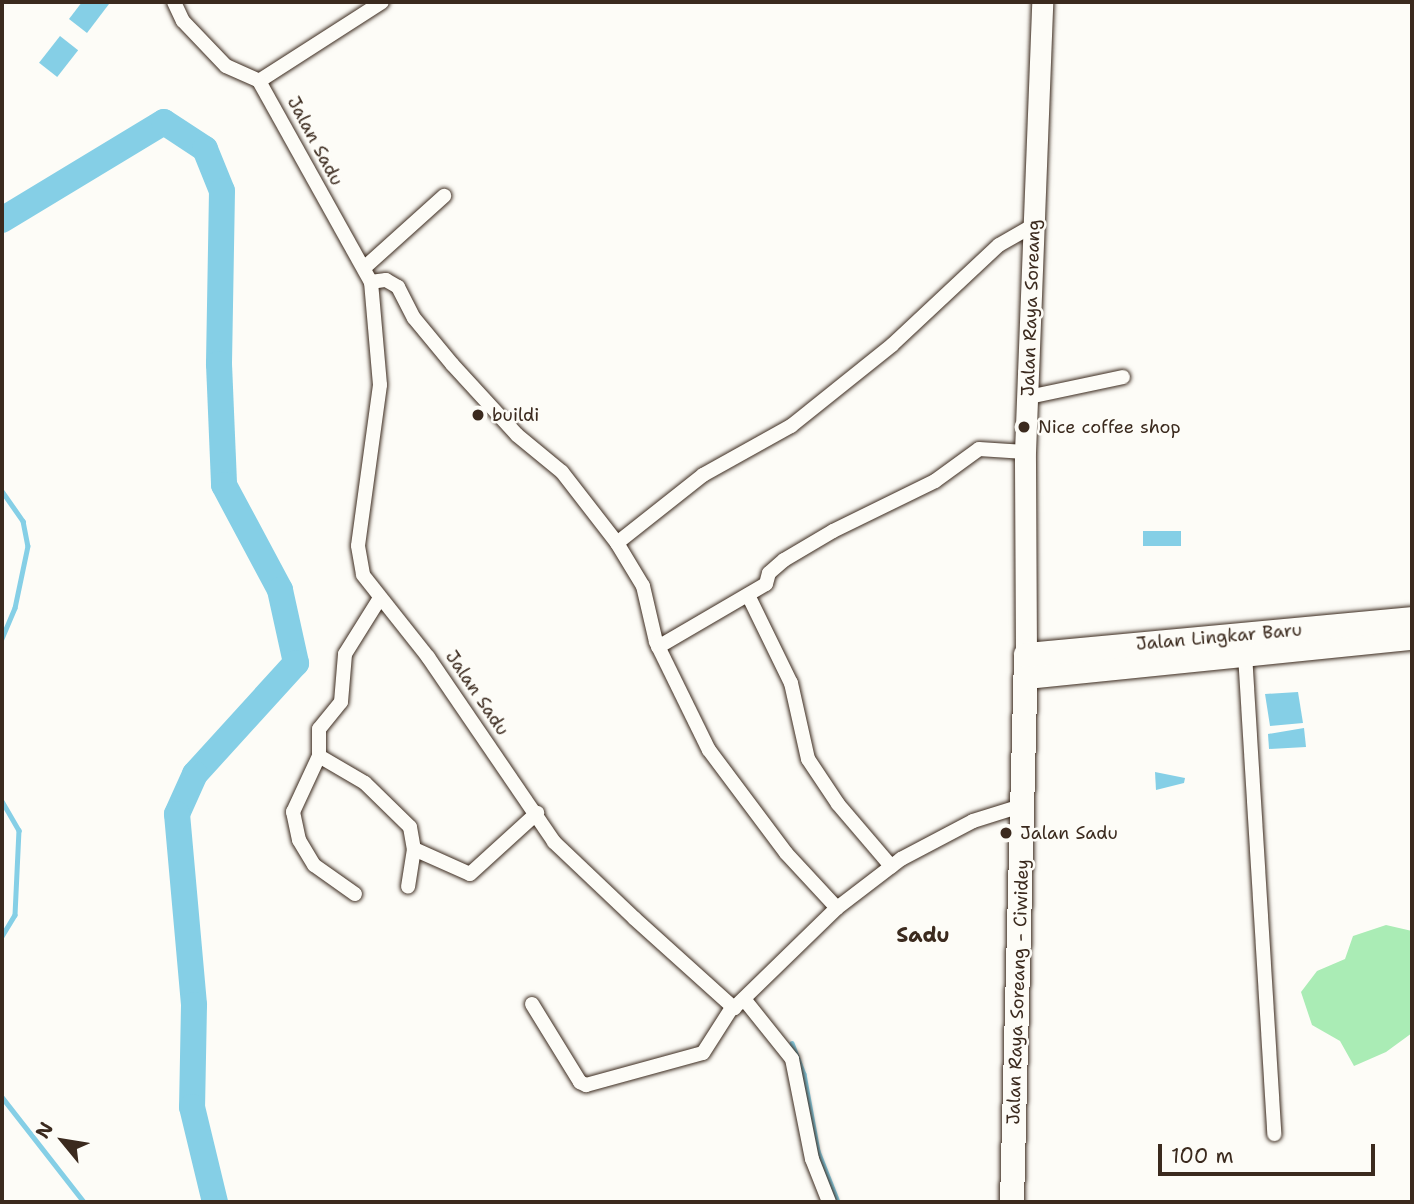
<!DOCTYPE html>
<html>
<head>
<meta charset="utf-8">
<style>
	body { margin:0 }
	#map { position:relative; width:1414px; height:1204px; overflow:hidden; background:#fdfcf7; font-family:"Shantell Sans",sans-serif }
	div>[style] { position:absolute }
	.green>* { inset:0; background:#aaecb5 }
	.water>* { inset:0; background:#85cfe6; transform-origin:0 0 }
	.stream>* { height:4.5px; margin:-2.25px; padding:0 2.25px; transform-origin:2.25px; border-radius:2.25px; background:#85cfe6 }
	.river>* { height:26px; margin:-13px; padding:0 13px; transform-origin:13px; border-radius:13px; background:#85cfe6 }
	.roads { filter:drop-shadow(0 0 2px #3b2a1e) drop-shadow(0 0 2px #3b2a1e) }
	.minor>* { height:14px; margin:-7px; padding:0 7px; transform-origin:7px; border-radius:7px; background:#fdfcf7 }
	.secondary>* { height:21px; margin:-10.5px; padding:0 10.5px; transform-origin:10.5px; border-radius:10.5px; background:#fdfcf7 }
	.trunk>* { height:24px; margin:-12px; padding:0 12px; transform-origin:12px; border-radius:12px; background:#fdfcf7 }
	.dots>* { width:19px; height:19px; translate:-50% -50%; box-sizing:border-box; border:4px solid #fdfcf7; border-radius:50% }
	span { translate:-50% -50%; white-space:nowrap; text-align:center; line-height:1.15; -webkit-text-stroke:5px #fdfcf7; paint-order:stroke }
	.street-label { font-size:18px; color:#3b2a1e }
	.poi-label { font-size:18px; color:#3b2a1e }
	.left { translate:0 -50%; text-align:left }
	.quarter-label { font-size:21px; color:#3b2a1e; font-weight:700 }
	.frame { position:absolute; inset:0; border:4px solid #3b2a1e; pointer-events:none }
	.north { position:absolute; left:28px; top:1106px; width:70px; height:70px; -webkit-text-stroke:5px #fdfcf7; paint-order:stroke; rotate:300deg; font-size:19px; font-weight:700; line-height:28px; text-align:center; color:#3b2a1e }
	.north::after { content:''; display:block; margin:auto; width:24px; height:32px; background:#3b2a1e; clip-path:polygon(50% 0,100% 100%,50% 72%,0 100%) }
	.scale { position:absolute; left:1158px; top:1144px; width:217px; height:32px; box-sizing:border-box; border:4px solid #3b2a1e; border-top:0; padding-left:9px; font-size:21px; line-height:24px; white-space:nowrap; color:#3b2a1e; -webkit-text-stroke:5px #fdfcf7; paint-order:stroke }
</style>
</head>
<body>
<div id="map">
	<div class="green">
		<i style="clip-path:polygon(1386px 925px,1412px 931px,1412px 1033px,1386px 1052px,1354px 1066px,1340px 1041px,1312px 1025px,1301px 992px,1317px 971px,1345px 959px,1353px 936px)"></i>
	</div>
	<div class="water">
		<i style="clip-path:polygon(82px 2px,109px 4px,87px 33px,69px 19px)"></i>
		<i style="left:60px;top:36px;width:23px;height:34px;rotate:38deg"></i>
		<i style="left:1181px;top:531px;width:15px;height:38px;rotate:90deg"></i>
		<i style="clip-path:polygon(1298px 692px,1303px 723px,1270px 726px,1265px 694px)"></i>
		<i style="clip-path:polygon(1304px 728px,1306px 747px,1269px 749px,1268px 734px)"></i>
		<i style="clip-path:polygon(1155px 772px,1185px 778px,1184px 783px,1156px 790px)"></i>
	</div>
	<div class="stream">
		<i style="left:2px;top:491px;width:37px;rotate:55deg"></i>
		<i style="left:23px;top:521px;width:25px;rotate:79deg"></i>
		<i style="left:28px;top:546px;width:63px;rotate:101.8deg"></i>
		<i style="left:15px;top:608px;width:34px;rotate:113deg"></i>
		<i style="left:2px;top:801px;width:34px;rotate:60deg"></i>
		<i style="left:19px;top:830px;width:85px;rotate:92.7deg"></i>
		<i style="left:15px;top:915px;width:26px;rotate:121deg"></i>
		<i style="left:792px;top:1043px;width:33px;rotate:69deg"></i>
		<i style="left:804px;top:1074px;width:78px;rotate:79.7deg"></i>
		<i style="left:818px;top:1151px;width:55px;rotate:68.6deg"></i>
		<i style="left:2px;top:1097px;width:133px;rotate:52deg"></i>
	</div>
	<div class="river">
		<i style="left:2px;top:220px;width:189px;rotate:-31.2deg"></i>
		<i style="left:164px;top:122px;width:49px;rotate:33.4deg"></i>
		<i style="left:205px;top:149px;width:45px;rotate:68deg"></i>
		<i style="left:222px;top:191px;width:173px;rotate:91deg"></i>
		<i style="left:219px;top:364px;width:121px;rotate:87.6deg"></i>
		<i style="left:224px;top:485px;width:119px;rotate:61.9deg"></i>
		<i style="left:280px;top:590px;width:75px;rotate:77.6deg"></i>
		<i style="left:296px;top:663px;width:150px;rotate:132.3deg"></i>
		<i style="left:195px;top:774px;width:44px;rotate:114.2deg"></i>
		<i style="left:177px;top:814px;width:192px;rotate:84.9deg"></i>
		<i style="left:194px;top:1005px;width:102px;rotate:91.1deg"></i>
		<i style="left:192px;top:1107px;width:98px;rotate:76.4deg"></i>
	</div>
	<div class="roads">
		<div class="minor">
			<i style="left:174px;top:2px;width:21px;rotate:65deg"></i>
			<i style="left:183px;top:21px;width:62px;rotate:46.3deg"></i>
			<i style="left:226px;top:66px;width:36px;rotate:24deg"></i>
			<i style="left:259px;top:81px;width:146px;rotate:-32.7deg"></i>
			<i style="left:259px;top:81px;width:230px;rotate:60.9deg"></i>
			<i style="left:371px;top:282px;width:103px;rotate:85deg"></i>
			<i style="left:380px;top:385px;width:162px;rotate:97.8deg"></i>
			<i style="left:358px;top:546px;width:29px;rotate:80deg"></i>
			<i style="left:363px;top:575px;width:105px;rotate:51.6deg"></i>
			<i style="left:428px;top:657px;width:224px;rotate:55.7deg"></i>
			<i style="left:554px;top:842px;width:110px;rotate:43.5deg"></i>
			<i style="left:634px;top:918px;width:135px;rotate:42deg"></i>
			<i style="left:734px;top:1008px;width:144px;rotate:-44.2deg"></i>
			<i style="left:837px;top:908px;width:81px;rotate:-37.4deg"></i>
			<i style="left:901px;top:859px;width:81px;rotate:-27.8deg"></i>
			<i style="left:973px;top:821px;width:53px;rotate:-17.4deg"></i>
			<i style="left:364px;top:268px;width:108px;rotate:-42deg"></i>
			<i style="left:371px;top:282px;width:15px;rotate:-8deg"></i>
			<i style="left:386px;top:280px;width:14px;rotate:30deg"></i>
			<i style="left:398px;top:287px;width:35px;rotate:63deg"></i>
			<i style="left:414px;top:318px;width:60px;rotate:50.4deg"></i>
			<i style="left:452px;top:364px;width:96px;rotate:47.5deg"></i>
			<i style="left:517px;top:435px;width:58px;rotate:39.4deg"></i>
			<i style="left:562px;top:472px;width:90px;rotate:52.2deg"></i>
			<i style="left:617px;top:543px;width:50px;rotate:58.8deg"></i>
			<i style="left:643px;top:586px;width:57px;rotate:76.9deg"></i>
			<i style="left:656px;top:642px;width:120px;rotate:63.9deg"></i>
			<i style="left:709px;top:750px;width:129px;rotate:53.2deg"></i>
			<i style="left:786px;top:853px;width:75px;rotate:47.2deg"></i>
			<i style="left:1029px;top:397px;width:96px;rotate:-12deg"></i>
			<i style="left:617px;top:543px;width:110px;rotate:-38.3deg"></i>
			<i style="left:703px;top:475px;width:101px;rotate:-29.1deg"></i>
			<i style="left:791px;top:426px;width:129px;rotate:-38.7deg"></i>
			<i style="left:892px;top:345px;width:146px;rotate:-43.1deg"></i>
			<i style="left:999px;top:245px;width:40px;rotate:-29.7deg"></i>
			<i style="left:748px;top:595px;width:98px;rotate:64deg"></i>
			<i style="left:791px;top:683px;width:78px;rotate:77.4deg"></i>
			<i style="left:808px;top:759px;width:54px;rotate:56.3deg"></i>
			<i style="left:838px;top:804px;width:82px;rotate:49.5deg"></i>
			<i style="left:658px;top:647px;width:125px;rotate:-30.3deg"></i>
			<i style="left:766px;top:584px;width:11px;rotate:-75deg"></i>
			<i style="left:769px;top:573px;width:20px;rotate:-41deg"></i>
			<i style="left:784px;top:560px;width:57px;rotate:-30.6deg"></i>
			<i style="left:833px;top:531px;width:114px;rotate:-26.1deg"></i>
			<i style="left:935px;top:481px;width:54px;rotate:-36deg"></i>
			<i style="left:979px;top:449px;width:46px;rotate:3.7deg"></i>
			<i style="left:1245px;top:654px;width:481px;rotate:86.5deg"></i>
			<i style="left:319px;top:756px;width:53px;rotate:30.4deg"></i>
			<i style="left:365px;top:783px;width:63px;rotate:44.4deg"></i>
			<i style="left:410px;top:827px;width:22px;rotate:80deg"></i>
			<i style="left:414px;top:849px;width:38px;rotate:99deg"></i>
			<i style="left:414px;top:849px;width:61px;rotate:24.1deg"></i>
			<i style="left:470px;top:874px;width:91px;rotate:-42.3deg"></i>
			<i style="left:355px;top:894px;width:50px;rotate:-144.7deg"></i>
			<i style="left:314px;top:865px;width:29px;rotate:-121deg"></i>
			<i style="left:299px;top:840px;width:29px;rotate:-102deg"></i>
			<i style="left:293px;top:812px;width:62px;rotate:-65.1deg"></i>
			<i style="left:319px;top:756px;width:27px;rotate:-90deg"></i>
			<i style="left:319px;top:729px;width:35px;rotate:-51deg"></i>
			<i style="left:341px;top:702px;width:48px;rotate:-85.2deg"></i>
			<i style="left:345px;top:654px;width:66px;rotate:-58deg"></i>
			<i style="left:744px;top:999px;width:77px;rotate:51.3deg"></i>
			<i style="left:792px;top:1059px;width:102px;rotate:78.7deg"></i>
			<i style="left:812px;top:1159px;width:46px;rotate:68.4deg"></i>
			<i style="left:532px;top:1004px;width:92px;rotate:58.4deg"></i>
			<i style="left:580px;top:1082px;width:7px;rotate:27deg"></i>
			<i style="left:586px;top:1085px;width:121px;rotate:-15.3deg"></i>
			<i style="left:703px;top:1053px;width:52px;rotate:-57.5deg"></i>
		</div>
		<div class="secondary">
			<i style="left:1026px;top:655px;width:203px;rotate:-90.3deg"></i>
			<i style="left:1025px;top:452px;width:450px;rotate:-87.8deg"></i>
		</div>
		<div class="trunk">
			<i style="left:1026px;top:677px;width:388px;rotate:-5.8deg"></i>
			<i style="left:1012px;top:1202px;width:547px;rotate:-88.53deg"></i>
			<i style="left:1026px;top:655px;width:388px;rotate:-5.3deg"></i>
		</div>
	</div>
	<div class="dots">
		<i style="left:478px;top:415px;background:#3b2a1e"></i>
		<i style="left:1024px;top:427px;background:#3b2a1e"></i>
		<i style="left:1006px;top:833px;background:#3b2a1e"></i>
	</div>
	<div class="street-label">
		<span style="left:315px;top:141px;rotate:62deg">Jalan Sadu</span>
		<span style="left:1031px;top:308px;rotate:-88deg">Jalan Raya Soreang</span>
		<span style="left:1219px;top:637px;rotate:-5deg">Jalan Lingkar Baru</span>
		<span style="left:477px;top:693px;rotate:56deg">Jalan Sadu</span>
		<span style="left:1018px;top:992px;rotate:-88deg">Jalan Raya Soreang - Ciwidey</span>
	</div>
	<div class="poi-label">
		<span class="left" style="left:492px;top:415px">buildi</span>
		<span class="left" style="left:1038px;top:427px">Nice coffee shop</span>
		<span class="left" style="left:1020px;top:833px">Jalan Sadu</span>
	</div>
	<div class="quarter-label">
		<span style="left:923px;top:935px">Sadu</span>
	</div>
	<div class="frame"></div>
	<div class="north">N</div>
	<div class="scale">100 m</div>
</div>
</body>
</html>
